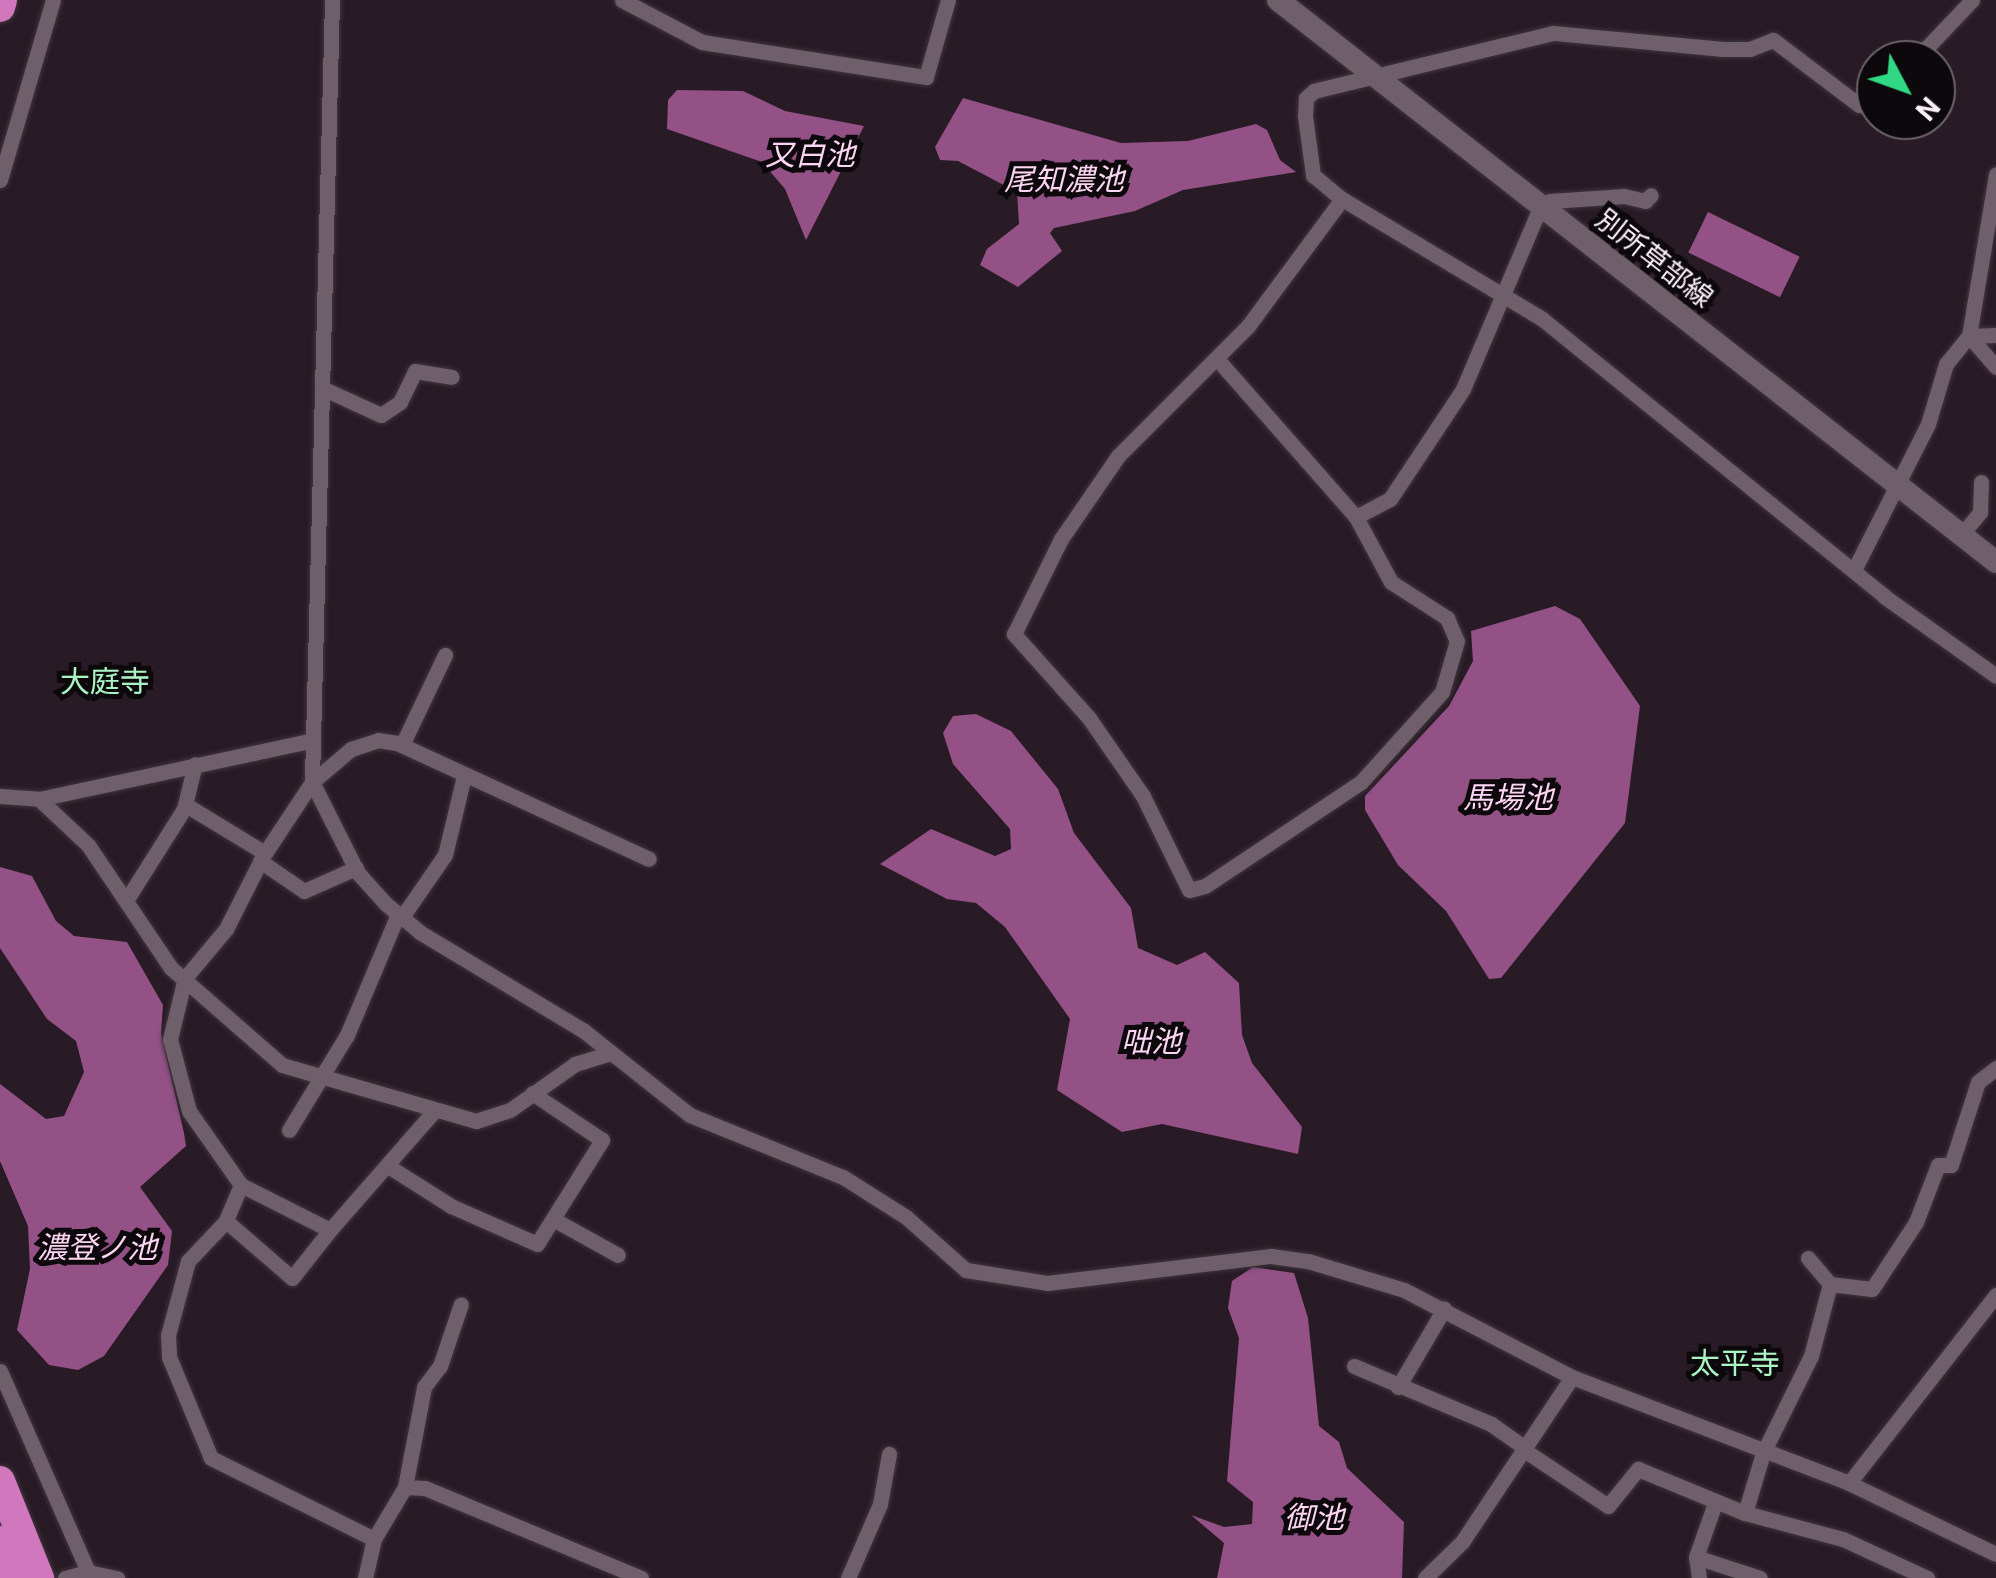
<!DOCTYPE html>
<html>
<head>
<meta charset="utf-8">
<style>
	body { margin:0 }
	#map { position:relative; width:1996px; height:1578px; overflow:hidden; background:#281b25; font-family:Roboto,"Noto Sans JP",sans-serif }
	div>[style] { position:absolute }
	.water>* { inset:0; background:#935186; transform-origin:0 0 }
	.roads { filter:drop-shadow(0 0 2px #40353d) drop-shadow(0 0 2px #40353d) }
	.minor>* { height:15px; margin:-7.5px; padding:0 7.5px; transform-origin:7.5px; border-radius:7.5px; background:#6f5f6b }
	.secondary>* { height:22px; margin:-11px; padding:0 11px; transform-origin:11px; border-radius:11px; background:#6f5f6b }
	.motorway>* { height:30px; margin:-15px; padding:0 15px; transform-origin:15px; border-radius:15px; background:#d077be }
	span { translate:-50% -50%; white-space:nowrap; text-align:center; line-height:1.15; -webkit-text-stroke:10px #0d080c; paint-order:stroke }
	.street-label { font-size:28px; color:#faf0f7 }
	.water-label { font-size:30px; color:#fcd5f2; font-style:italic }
	.neighbourhood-label { font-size:30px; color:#aaf4c3 }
	.north { position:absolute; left:1856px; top:40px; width:100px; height:100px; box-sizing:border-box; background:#0d080c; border:2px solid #6c656a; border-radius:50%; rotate:131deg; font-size:28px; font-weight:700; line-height:40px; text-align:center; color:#faf0f7 }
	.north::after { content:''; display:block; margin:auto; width:35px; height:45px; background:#30d883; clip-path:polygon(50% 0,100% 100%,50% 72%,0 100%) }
</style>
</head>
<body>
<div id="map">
	<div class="water">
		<i style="clip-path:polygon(677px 90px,743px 91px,785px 111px,864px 126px,806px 240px,785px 189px,762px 162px,667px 129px,668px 100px)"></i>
		<i style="clip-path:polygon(963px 98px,1121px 143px,1188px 141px,1256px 124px,1267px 130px,1280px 160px,1296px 172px,1183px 190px,1135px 211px,1054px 228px,1050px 233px,1062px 251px,1018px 287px,980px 265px,987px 249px,1019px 224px,1017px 192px,958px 161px,940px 160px,935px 147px)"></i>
		<i style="left:1708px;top:212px;width:102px;height:45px;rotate:26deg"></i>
		<i style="clip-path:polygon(1555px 606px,1580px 619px,1640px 706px,1625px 823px,1501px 978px,1489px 979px,1446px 911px,1398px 865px,1365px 810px,1365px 796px,1449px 706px,1473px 661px,1471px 631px)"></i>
		<i style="clip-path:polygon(976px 714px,1011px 731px,1058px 789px,1074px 833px,1131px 908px,1138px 948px,1177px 965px,1205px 952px,1239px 983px,1242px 1035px,1252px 1063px,1302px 1127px,1298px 1154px,1162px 1124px,1122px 1132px,1057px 1090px,1070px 1019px,1005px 927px,976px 903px,947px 899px,880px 864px,931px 829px,995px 856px,1011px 849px,1010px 829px,953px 764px,943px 733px,953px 716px)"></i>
		<i style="clip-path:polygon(0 867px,32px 876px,56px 921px,74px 936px,127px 942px,163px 1005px,161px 1034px,184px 1133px,186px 1146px,140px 1187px,172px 1231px,168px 1265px,104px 1356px,78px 1370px,49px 1365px,17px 1330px,30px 1269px,28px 1226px,0 1161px,0 1084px,46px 1119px,64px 1116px,84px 1072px,76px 1041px,47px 1019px,0 948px)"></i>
		<i style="clip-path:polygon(1253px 1267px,1294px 1273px,1308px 1318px,1319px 1426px,1339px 1442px,1347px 1468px,1404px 1522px,1402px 1578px,1217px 1578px,1224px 1543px,1191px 1515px,1224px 1527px,1252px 1524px,1253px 1502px,1227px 1481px,1239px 1338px,1228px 1308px,1232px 1281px)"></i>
	</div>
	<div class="roads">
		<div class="minor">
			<i style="left:332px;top:0;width:782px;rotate:91.47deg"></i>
			<i style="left:312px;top:782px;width:102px;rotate:63.2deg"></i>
			<i style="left:358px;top:873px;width:42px;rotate:47.9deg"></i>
			<i style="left:386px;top:904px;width:45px;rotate:39.6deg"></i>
			<i style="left:421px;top:933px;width:190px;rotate:31deg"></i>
			<i style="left:584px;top:1031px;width:135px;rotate:38.4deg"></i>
			<i style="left:690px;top:1115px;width:165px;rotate:22.1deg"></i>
			<i style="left:843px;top:1177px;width:75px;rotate:32.4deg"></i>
			<i style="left:906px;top:1217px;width:80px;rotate:41.5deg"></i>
			<i style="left:966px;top:1270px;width:82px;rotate:9.1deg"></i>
			<i style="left:1047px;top:1283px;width:226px;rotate:-6.9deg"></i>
			<i style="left:1271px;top:1256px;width:37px;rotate:8deg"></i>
			<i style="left:1308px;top:1261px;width:100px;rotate:16.8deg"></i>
			<i style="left:1404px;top:1290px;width:189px;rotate:27.4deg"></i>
			<i style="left:1572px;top:1377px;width:297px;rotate:20.9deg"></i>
			<i style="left:1849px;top:1483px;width:163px;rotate:25.8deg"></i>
			<i style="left:622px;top:0;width:90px;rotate:27.7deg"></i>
			<i style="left:702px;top:42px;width:227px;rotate:8.9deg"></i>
			<i style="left:926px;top:77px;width:80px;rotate:-74.1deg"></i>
			<i style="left:1915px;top:60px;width:83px;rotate:-46.5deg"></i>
			<i style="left:1876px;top:96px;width:19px;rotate:152deg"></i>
			<i style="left:1859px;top:105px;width:108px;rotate:-142.9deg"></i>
			<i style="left:1773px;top:40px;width:25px;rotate:159deg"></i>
			<i style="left:1750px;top:49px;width:27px;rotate:180deg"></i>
			<i style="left:1723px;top:49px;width:171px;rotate:-174.6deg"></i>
			<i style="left:1553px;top:33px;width:246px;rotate:166.4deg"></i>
			<i style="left:1314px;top:91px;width:11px;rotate:139deg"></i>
			<i style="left:1306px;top:98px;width:18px;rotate:93deg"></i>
			<i style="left:1305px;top:116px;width:60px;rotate:82.3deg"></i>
			<i style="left:1313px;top:175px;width:38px;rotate:40deg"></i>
			<i style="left:1342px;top:199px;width:232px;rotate:30.9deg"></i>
			<i style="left:1541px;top:318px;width:443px;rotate:39deg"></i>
			<i style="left:1885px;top:597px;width:136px;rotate:35.4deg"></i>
			<i style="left:0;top:180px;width:188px;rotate:-73.6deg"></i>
			<i style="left:1969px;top:336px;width:41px;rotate:48.9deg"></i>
			<i style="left:1969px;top:336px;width:27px;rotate:-2deg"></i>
			<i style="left:1218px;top:360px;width:209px;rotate:48.7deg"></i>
			<i style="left:1356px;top:517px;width:74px;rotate:61.7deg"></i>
			<i style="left:1391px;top:582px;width:67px;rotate:32.7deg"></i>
			<i style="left:1447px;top:618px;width:25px;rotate:67deg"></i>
			<i style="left:1457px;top:641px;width:53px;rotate:106.4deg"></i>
			<i style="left:1442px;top:692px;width:121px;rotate:132deg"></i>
			<i style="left:1361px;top:782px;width:187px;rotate:146.3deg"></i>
			<i style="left:1205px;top:886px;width:16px;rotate:166deg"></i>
			<i style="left:1189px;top:890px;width:105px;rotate:-116.1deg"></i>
			<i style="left:1143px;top:796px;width:95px;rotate:-124.7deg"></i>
			<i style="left:1089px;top:718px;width:113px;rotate:-131.8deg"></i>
			<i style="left:1014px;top:634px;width:106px;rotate:-63.7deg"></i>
			<i style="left:1061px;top:539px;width:101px;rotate:-55.5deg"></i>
			<i style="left:1118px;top:456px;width:184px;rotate:-45deg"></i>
			<i style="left:1248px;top:326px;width:158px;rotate:-53.5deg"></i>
			<i style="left:322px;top:388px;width:65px;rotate:24.6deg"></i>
			<i style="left:381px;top:415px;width:23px;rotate:-34deg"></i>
			<i style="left:400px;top:402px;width:34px;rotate:-64deg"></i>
			<i style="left:415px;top:371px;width:37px;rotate:9deg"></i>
			<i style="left:1356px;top:517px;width:38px;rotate:-28deg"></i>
			<i style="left:1390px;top:499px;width:132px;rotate:-56.4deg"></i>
			<i style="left:1463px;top:389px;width:197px;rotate:-67deg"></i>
			<i style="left:1540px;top:208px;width:12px;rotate:-35deg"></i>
			<i style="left:1550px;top:201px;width:74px;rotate:-3.9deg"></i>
			<i style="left:1624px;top:196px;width:22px;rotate:13deg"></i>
			<i style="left:1645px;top:201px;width:8px;rotate:-45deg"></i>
			<i style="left:1961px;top:535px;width:30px;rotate:-50deg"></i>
			<i style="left:1980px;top:512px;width:30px;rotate:-88deg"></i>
			<i style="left:1855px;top:568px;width:161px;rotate:-63.1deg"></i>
			<i style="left:1928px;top:424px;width:63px;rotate:-73.3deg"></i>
			<i style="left:1946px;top:364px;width:36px;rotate:-51deg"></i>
			<i style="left:1969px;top:336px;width:164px;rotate:-80.5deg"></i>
			<i style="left:402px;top:745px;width:100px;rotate:-64.5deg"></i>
			<i style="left:0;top:796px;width:39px;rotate:4deg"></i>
			<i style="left:39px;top:799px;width:277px;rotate:-12.1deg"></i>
			<i style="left:39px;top:799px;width:67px;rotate:43.2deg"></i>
			<i style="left:88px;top:845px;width:148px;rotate:56deg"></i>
			<i style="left:171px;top:968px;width:147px;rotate:41.1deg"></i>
			<i style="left:282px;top:1065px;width:202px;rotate:16.1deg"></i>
			<i style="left:476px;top:1121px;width:36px;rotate:-18deg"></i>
			<i style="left:510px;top:1110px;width:80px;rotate:-35.3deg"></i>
			<i style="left:575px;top:1064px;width:38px;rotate:-17deg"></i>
			<i style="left:186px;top:805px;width:92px;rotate:31.3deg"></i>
			<i style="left:260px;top:861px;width:53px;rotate:34.3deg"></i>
			<i style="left:304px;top:891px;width:57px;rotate:-23.9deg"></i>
			<i style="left:127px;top:899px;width:107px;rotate:-57.7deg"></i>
			<i style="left:184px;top:809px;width:46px;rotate:-76.3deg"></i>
			<i style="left:402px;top:917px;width:75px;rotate:-55.3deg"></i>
			<i style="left:445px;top:855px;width:81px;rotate:-76.5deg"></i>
			<i style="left:435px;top:1110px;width:159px;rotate:131.2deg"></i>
			<i style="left:330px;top:1230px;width:100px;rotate:-153.2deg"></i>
			<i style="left:241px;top:1185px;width:90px;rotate:-125.1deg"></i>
			<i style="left:189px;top:1111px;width:74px;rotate:-104.8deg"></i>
			<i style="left:170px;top:1039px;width:63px;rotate:-76.2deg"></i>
			<i style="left:185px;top:978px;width:64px;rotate:-50.1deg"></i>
			<i style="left:226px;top:929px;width:82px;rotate:-63.1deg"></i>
			<i style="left:263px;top:856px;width:89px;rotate:-56.5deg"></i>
			<i style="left:312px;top:782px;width:51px;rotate:-40.2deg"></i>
			<i style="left:351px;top:749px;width:28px;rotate:-18deg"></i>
			<i style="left:378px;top:740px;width:19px;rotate:9deg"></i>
			<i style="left:397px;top:743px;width:277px;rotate:24.7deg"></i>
			<i style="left:289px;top:1130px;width:111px;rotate:-58.6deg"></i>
			<i style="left:347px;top:1035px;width:131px;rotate:-67.1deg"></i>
			<i style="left:388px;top:1166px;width:75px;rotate:32.4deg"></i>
			<i style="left:451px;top:1206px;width:94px;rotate:23.8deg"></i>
			<i style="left:537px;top:1244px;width:123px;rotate:-58deg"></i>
			<i style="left:602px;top:1140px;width:84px;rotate:-146.1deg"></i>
			<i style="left:241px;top:1185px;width:39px;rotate:113deg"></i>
			<i style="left:226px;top:1221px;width:55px;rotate:133.5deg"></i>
			<i style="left:188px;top:1261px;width:77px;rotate:105.1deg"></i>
			<i style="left:168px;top:1335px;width:22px;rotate:87deg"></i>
			<i style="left:169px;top:1357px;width:109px;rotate:67.4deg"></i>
			<i style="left:211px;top:1458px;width:182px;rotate:26.4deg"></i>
			<i style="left:553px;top:1219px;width:74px;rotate:29deg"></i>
			<i style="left:226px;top:1221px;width:87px;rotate:40.8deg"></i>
			<i style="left:292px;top:1278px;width:61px;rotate:-51.6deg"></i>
			<i style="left:1808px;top:1258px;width:34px;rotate:50deg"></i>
			<i style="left:1830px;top:1284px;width:42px;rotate:6.8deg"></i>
			<i style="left:1872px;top:1289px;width:80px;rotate:-56.7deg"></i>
			<i style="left:1916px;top:1222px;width:61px;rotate:-68.9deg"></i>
			<i style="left:1938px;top:1165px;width:13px"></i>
			<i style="left:1951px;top:1165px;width:87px;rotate:-72deg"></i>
			<i style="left:1978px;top:1082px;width:23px;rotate:-38deg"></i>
			<i style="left:1354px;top:1366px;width:149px;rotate:22.9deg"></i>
			<i style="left:1491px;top:1424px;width:42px;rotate:35.2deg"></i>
			<i style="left:0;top:1371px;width:226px;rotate:66.3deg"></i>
			<i style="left:1398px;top:1387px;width:91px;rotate:-59.5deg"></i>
			<i style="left:1524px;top:1450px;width:101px;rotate:33.7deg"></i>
			<i style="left:1608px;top:1506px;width:48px;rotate:-51deg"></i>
			<i style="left:1638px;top:1469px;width:116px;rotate:22.4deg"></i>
			<i style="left:1745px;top:1513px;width:101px;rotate:14.9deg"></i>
			<i style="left:1843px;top:1539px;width:93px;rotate:24.9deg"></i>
			<i style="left:1849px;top:1483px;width:239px;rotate:-52deg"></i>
			<i style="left:405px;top:1487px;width:20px;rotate:3deg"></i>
			<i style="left:425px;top:1488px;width:234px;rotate:22.6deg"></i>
			<i style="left:1745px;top:1513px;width:63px;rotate:-73.3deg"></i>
			<i style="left:1763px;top:1453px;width:108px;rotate:-63.7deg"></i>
			<i style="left:1811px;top:1356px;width:74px;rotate:-75.2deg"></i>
			<i style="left:1696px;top:1557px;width:67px;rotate:18.2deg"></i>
			<i style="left:65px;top:1578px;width:24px;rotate:-15deg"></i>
			<i style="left:88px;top:1572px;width:30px;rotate:12deg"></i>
			<i style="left:365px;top:1578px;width:40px;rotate:-77deg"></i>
			<i style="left:374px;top:1539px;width:61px;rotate:-59.2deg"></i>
			<i style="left:405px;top:1487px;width:102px;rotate:-79.2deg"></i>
			<i style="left:424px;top:1387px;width:26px;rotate:-53deg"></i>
			<i style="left:440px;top:1366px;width:65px;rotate:-71.3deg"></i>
			<i style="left:848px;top:1578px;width:81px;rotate:-66.6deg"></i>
			<i style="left:880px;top:1504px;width:51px;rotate:-79.8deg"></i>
			<i style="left:1425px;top:1578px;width:52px;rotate:-44.2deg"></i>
			<i style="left:1462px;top:1542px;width:198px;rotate:-56.3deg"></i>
			<i style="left:1699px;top:1578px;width:21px;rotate:-98deg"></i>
			<i style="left:1696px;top:1557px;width:57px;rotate:-70.6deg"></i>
		</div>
		<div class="secondary">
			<i style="left:1278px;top:0;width:912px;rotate:38.05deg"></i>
		</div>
		<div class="motorway">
			<i style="left:0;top:7px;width:7px;rotate:-74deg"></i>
			<i style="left:0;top:1481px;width:105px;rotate:68.1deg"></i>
			<i style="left:0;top:1541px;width:40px;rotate:68deg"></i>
		</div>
	</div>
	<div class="street-label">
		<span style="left:1654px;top:259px;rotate:38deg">別所草部線</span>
	</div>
	<div class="water-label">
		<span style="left:810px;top:155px">又白池</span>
		<span style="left:1064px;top:180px">尾知濃池</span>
		<span style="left:1508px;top:798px">馬場池</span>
		<span style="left:1151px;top:1042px">咄池</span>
		<span style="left:97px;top:1248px">濃登ノ池</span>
		<span style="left:1314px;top:1518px">御池</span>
	</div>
	<div class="neighbourhood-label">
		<span style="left:105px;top:682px">大庭寺</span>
		<span style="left:1735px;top:1364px">太平寺</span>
	</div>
	<div class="north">N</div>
</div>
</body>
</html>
